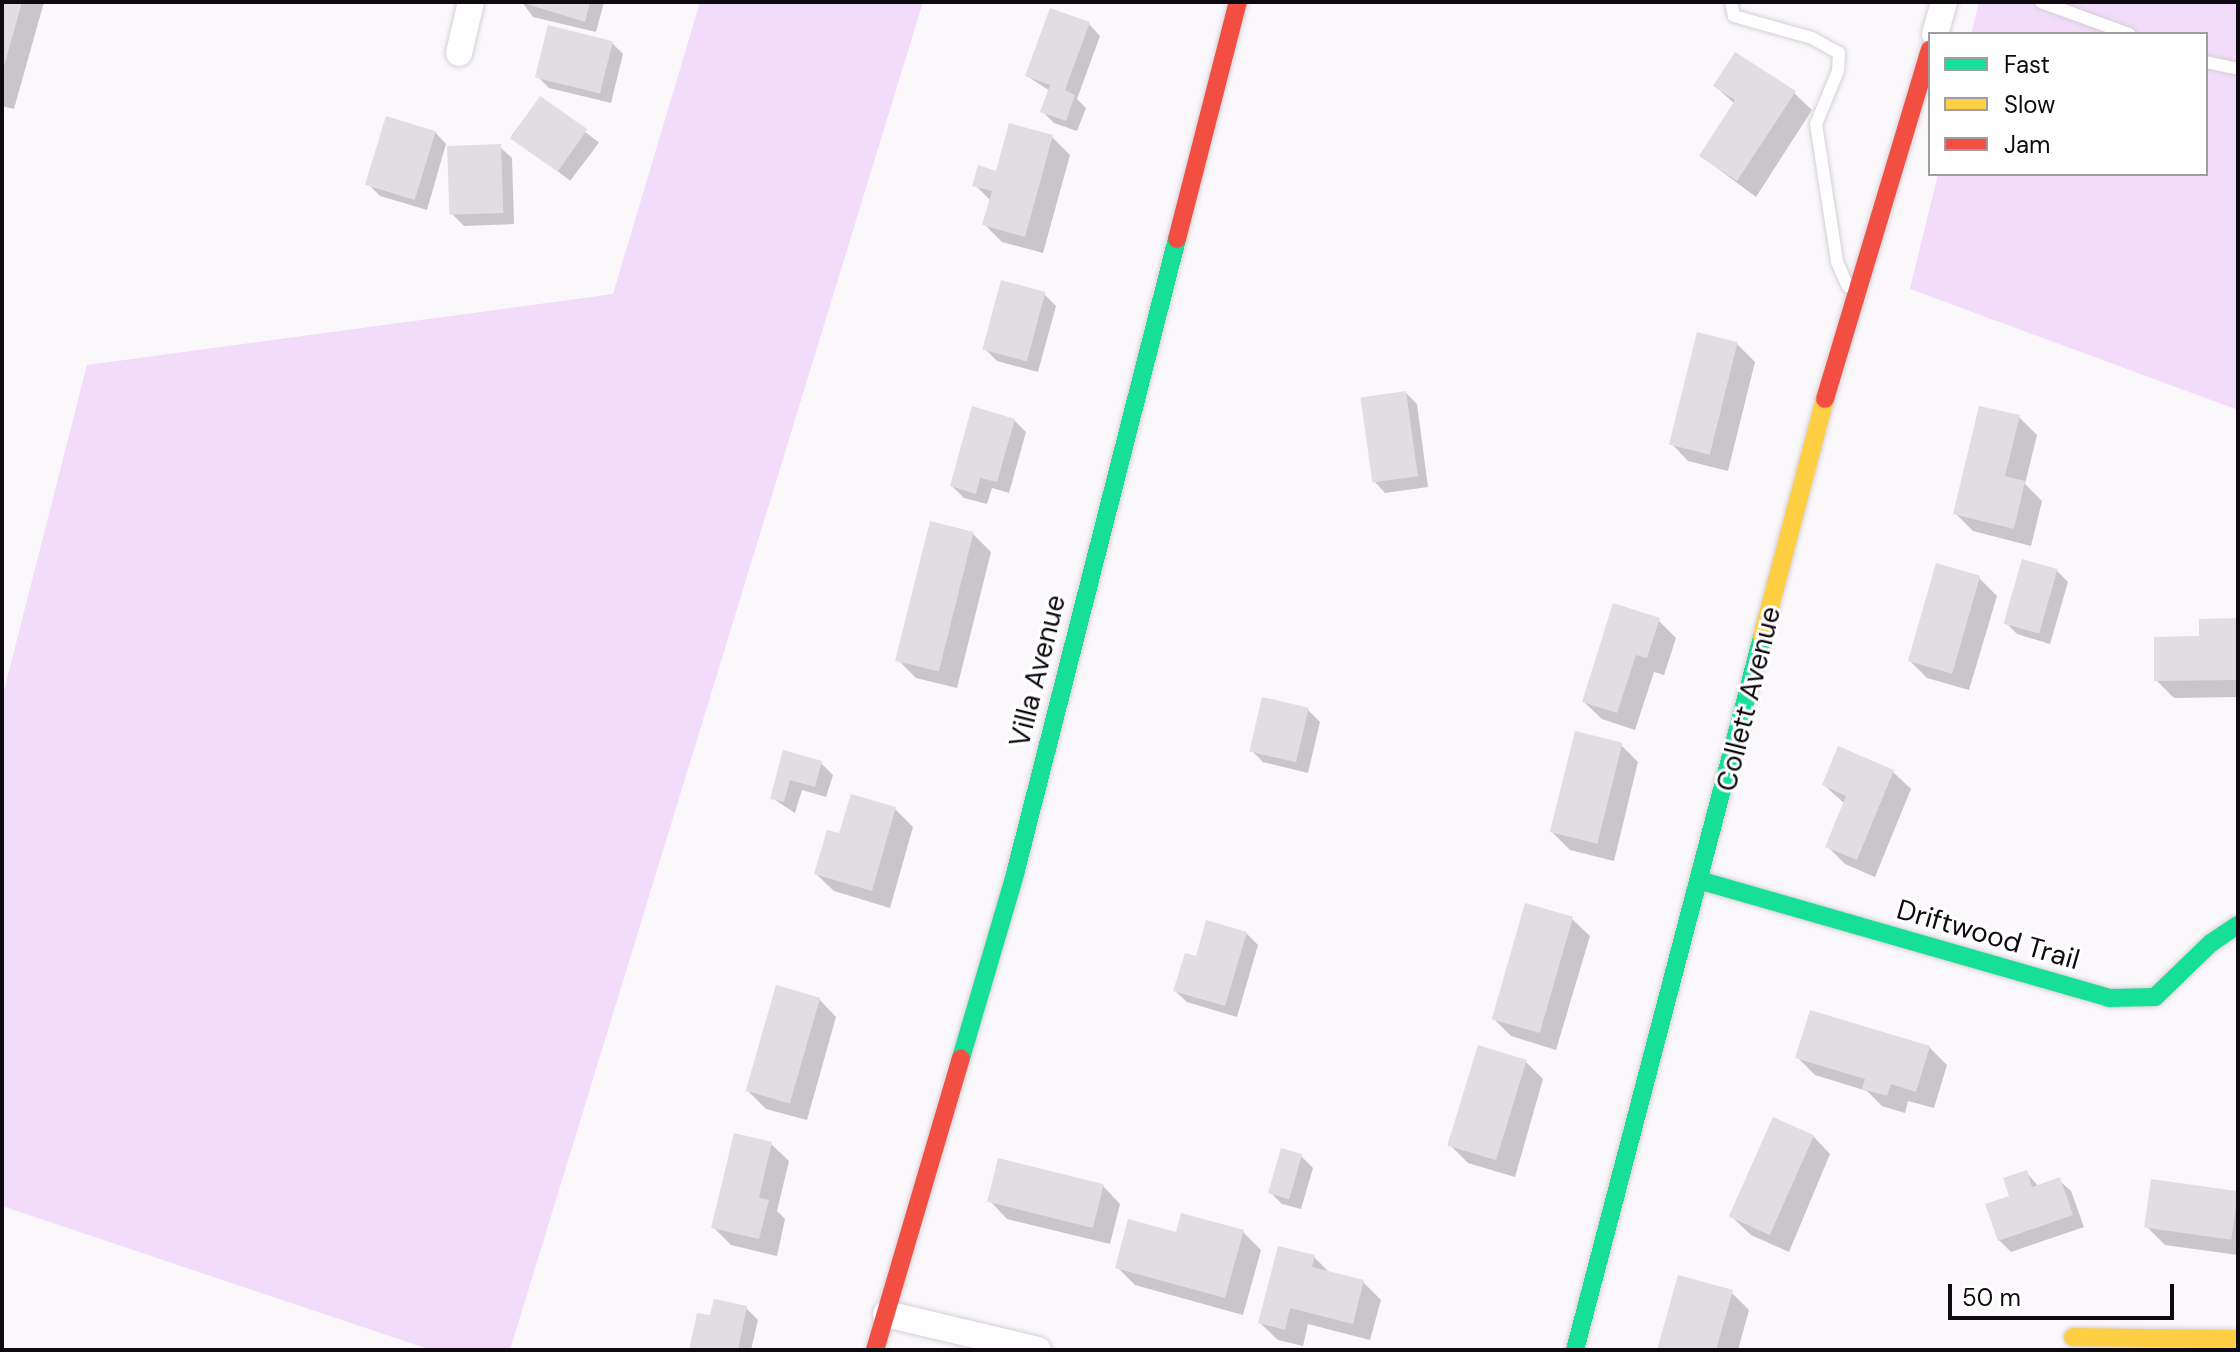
<!DOCTYPE html>
<html>
<head>
<meta charset="utf-8">
<style>
	body { margin:0 }
	#map { position:relative; width:2240px; height:1352px; overflow:hidden; background:#fbf8fc; font-family:"DM Sans",sans-serif }
	div>[style] { position:absolute }
	.green>* { inset:0; background:#f2dcfa }
	.shadow>* { inset:0; background:#0003; transform-origin:0 0 }
	.building>* { inset:0; background:#e1dde3; transform-origin:0 0 }
	.roads { filter:drop-shadow(0 0 2px #d4d0d6) drop-shadow(0 0 2px #d4d0d6) }
	.lane>* { height:12px; margin:-6px; padding:0 6px; transform-origin:6px; border-radius:6px; background:#fefeff }
	.street>* { height:26px; margin:-13px; padding:0 13px; transform-origin:13px; border-radius:13px; background:#fefeff }
	.fast>* { height:18px; margin:-9px; padding:0 9px; transform-origin:9px; border-radius:9px; background:#16e098 }
	.slow>* { height:18px; margin:-9px; padding:0 9px; transform-origin:9px; border-radius:9px; background:#ffcf43 }
	.jam>* { height:18px; margin:-9px; padding:0 9px; transform-origin:9px; border-radius:9px; background:#f24e42 }
	span { translate:-50% -50%; white-space:nowrap; text-align:center; line-height:1.15; -webkit-text-stroke:6px #fff; paint-order:stroke }
	.street-label { font-size:28px; color:#0e0a10 }
	.frame { position:absolute; inset:0; border:4px solid #0e0a10; pointer-events:none }
	.legend { position:absolute; left:1928px; top:32px; width:280px; height:144px; box-sizing:border-box; background:#fff; border:2px solid #9f9d9f; margin:0; padding:10px 14px; list-style:none; font-size:24px; color:#0e0a10 }
	.legend li { display:flex; align-items:center; gap:16px; height:40px }
	.legend b { width:40px; border:2px solid #9f9d9f }
	.scale { position:absolute; left:1948px; top:1284px; width:226px; height:36px; box-sizing:border-box; border:4px solid #0e0a10; border-top:0; padding-left:10px; font-size:24px; line-height:28px; white-space:nowrap; color:#0e0a10; -webkit-text-stroke:6px #fff; paint-order:stroke }
</style>
</head>
<body>
<div id="map">
	<div class="green">
		<i style="clip-path:polygon(700px 2px,923px 2px,510px 1350px,431px 1350px,2px 1206px,2px 698px,87px 365px,613px 294px)"></i>
		<i style="clip-path:polygon(1979px 2px,2238px 2px,2238px 410px,1910px 289px,1938px 174px,2206px 174px,2206px 34px,1971px 34px)"></i>
	</div>
	<div class="shadow">
		<i style="clip-path:polygon(2px 2px,44px 2px,14px 109px,2px 106px)"></i>
		<i style="clip-path:polygon(522px 2px,604px 2px,596px 32px,533px 17px)"></i>
		<i style="clip-path:polygon(1089px 24px,1100px 36px,1077px 99px,1086px 108px,1077px 131px,1054px 123px,1042px 111px,1050px 91px,1027px 76px)"></i>
		<i style="clip-path:polygon(612px 43px,623px 54px,611px 103px,549px 88px,537px 76px)"></i>
		<i style="clip-path:polygon(1715px 86px,1794px 93px,1812px 110px,1756px 197px,1701px 156px,1735px 104px)"></i>
		<i style="left:540px;top:98px;width:74px;height:48px;rotate:37deg"></i>
		<i style="clip-path:polygon(435px 132px,446px 144px,427px 210px,380px 196px,368px 184px)"></i>
		<i style="clip-path:polygon(1052px 137px,1070px 155px,1043px 253px,1002px 242px,984px 224px,991px 201px,975px 185px)"></i>
		<i style="clip-path:polygon(500px 147px,512px 158px,514px 224px,464px 226px,452px 214px)"></i>
		<i style="clip-path:polygon(1044px 294px,1056px 306px,1038px 372px,997px 361px,986px 350px)"></i>
		<i style="clip-path:polygon(1737px 344px,1755px 362px,1728px 471px,1688px 461px,1671px 443px)"></i>
		<i style="clip-path:polygon(1406px 393px,1417px 404px,1428px 487px,1385px 493px,1374px 481px)"></i>
		<i style="clip-path:polygon(2019px 417px,2037px 435px,2025px 484px,2042px 501px,2031px 546px,1973px 531px,1955px 513px)"></i>
		<i style="clip-path:polygon(1014px 420px,1026px 432px,1009px 493px,992px 488px,987px 504px,964px 498px,952px 486px)"></i>
		<i style="clip-path:polygon(973px 534px,991px 552px,957px 688px,916px 678px,898px 660px)"></i>
		<i style="clip-path:polygon(2057px 571px,2068px 582px,2050px 644px,2017px 634px,2005px 622px)"></i>
		<i style="clip-path:polygon(1979px 578px,1997px 596px,1969px 690px,1927px 678px,1909px 660px)"></i>
		<i style="clip-path:polygon(1658px 620px,1676px 638px,1664px 675px,1654px 672px,1635px 730px,1602px 719px,1584px 702px)"></i>
		<i style="clip-path:polygon(2238px 620px,2238px 697px,2174px 698px,2156px 680px,2201px 638px)"></i>
		<i style="clip-path:polygon(1308px 710px,1320px 722px,1308px 773px,1263px 762px,1252px 751px)"></i>
		<i style="clip-path:polygon(1621px 745px,1638px 762px,1614px 861px,1570px 850px,1552px 832px)"></i>
		<i style="clip-path:polygon(785px 753px,821px 763px,833px 775px,826px 797px,802px 790px,795px 813px,772px 798px)"></i>
		<i style="clip-path:polygon(1893px 772px,1911px 789px,1875px 877px,1845px 864px,1827px 846px,1845px 804px,1824px 785px)"></i>
		<i style="clip-path:polygon(895px 809px,913px 827px,890px 908px,834px 891px,816px 874px)"></i>
		<i style="clip-path:polygon(1572px 919px,1590px 936px,1556px 1050px,1511px 1036px,1493px 1018px)"></i>
		<i style="clip-path:polygon(1246px 933px,1258px 945px,1237px 1017px,1187px 1002px,1175px 991px,1197px 958px)"></i>
		<i style="clip-path:polygon(819px 999px,836px 1017px,807px 1120px,766px 1109px,748px 1091px)"></i>
		<i style="clip-path:polygon(1929px 1047px,1947px 1065px,1934px 1108px,1908px 1101px,1905px 1113px,1882px 1106px,1867px 1091px,1815px 1075px,1798px 1058px)"></i>
		<i style="clip-path:polygon(1526px 1062px,1543px 1079px,1515px 1177px,1468px 1163px,1450px 1145px)"></i>
		<i style="clip-path:polygon(1813px 1136px,1830px 1154px,1789px 1252px,1751px 1235px,1733px 1218px)"></i>
		<i style="clip-path:polygon(771px 1144px,789px 1161px,777px 1211px,785px 1219px,777px 1256px,731px 1245px,713px 1227px)"></i>
		<i style="clip-path:polygon(1301px 1156px,1313px 1168px,1301px 1209px,1282px 1204px,1270px 1192px)"></i>
		<i style="clip-path:polygon(2026px 1172px,2039px 1187px,2059px 1180px,2071px 1191px,2084px 1227px,2011px 1252px,1999px 1240px,2012px 1197px)"></i>
		<i style="clip-path:polygon(1103px 1186px,1120px 1204px,1110px 1244px,1007px 1219px,990px 1201px)"></i>
		<i style="clip-path:polygon(2238px 1193px,2238px 1255px,2165px 1245px,2147px 1227px)"></i>
		<i style="clip-path:polygon(1243px 1232px,1261px 1250px,1243px 1315px,1135px 1285px,1117px 1267px)"></i>
		<i style="clip-path:polygon(1314px 1257px,1331px 1274px,1363px 1282px,1381px 1300px,1370px 1340px,1308px 1324px,1303px 1346px,1278px 1340px,1260px 1323px)"></i>
		<i style="clip-path:polygon(1731px 1292px,1749px 1310px,1738px 1350px,1659px 1350px)"></i>
		<i style="clip-path:polygon(746px 1308px,758px 1320px,751px 1350px,691px 1350px,711px 1318px)"></i>
	</div>
	<div class="building">
		<i style="clip-path:polygon(2px 2px,22px 2px,3px 70px,2px 70px)"></i>
		<i style="clip-path:polygon(520px 2px,590px 2px,585px 22px)"></i>
		<i style="clip-path:polygon(1050px 8px,1090px 22px,1065px 90px,1075px 95px,1066px 121px,1040px 112px,1050px 85px,1025px 76px)"></i>
		<i style="left:548px;top:25px;width:67px;height:54px;rotate:14deg"></i>
		<i style="clip-path:polygon(1735px 52px,1796px 91px,1737px 181px,1699px 156px,1735px 100px,1713px 86px)"></i>
		<i style="left:540px;top:96px;width:58px;height:52px;rotate:35deg"></i>
		<i style="left:386px;top:116px;width:52px;height:72px;rotate:17deg"></i>
		<i style="clip-path:polygon(1009px 123px,1053px 135px,1025px 237px,982px 225px,992px 191px,972px 186px,978px 165px,996px 171px)"></i>
		<i style="left:501px;top:144px;width:69px;height:54px;rotate:88deg"></i>
		<i style="left:1001px;top:280px;width:46px;height:72px;rotate:15deg"></i>
		<i style="left:1697px;top:332px;width:42px;height:116px;rotate:14deg"></i>
		<i style="left:1406px;top:391px;width:86px;height:46px;rotate:82deg"></i>
		<i style="clip-path:polygon(972px 406px,1015px 419px,997px 482px,980px 478px,976px 494px,950px 486px)"></i>
		<i style="clip-path:polygon(1979px 406px,2020px 415px,2005px 476px,2025px 481px,2014px 529px,1953px 514px)"></i>
		<i style="left:930px;top:521px;width:45px;height:144px;rotate:14deg"></i>
		<i style="left:2022px;top:559px;width:37px;height:67px;rotate:16deg"></i>
		<i style="left:1936px;top:563px;width:46px;height:102px;rotate:16deg"></i>
		<i style="clip-path:polygon(1613px 603px,1660px 618px,1647px 658px,1636px 655px,1617px 713px,1582px 702px)"></i>
		<i style="clip-path:polygon(2238px 618px,2238px 680px,2154px 681px,2154px 637px,2199px 636px,2199px 619px)"></i>
		<i style="left:1262px;top:697px;width:48px;height:56px;rotate:13deg"></i>
		<i style="left:1575px;top:731px;width:49px;height:104px;rotate:14deg"></i>
		<i style="clip-path:polygon(1838px 746px,1894px 770px,1857px 860px,1825px 847px,1846px 796px,1822px 785px)"></i>
		<i style="clip-path:polygon(783px 750px,822px 761px,815px 787px,790px 780px,784px 802px,770px 799px)"></i>
		<i style="clip-path:polygon(851px 794px,896px 807px,872px 891px,814px 874px,827px 830px,839px 833px)"></i>
		<i style="left:1525px;top:903px;width:50px;height:121px;rotate:16deg"></i>
		<i style="clip-path:polygon(1206px 920px,1247px 932px,1225px 1006px,1173px 991px,1185px 953px,1196px 956px)"></i>
		<i style="left:776px;top:985px;width:46px;height:110px;rotate:16deg"></i>
		<i style="clip-path:polygon(1810px 1010px,1930px 1046px,1916px 1092px,1891px 1084px,1887px 1096px,1862px 1089px,1865px 1079px,1795px 1058px)"></i>
		<i style="left:1478px;top:1045px;width:51px;height:105px;rotate:17deg"></i>
		<i style="left:1773px;top:1117px;width:45px;height:109px;rotate:24deg"></i>
		<i style="clip-path:polygon(734px 1133px,772px 1142px,759px 1198px,769px 1200px,759px 1239px,711px 1228px)"></i>
		<i style="left:1281px;top:1148px;width:22px;height:47px;rotate:16deg"></i>
		<i style="left:998px;top:1158px;width:109px;height:45px;rotate:14deg"></i>
		<i style="clip-path:polygon(2027px 1170px,2032px 1187px,2060px 1177px,2073px 1215px,1998px 1241px,1985px 1204px,2009px 1196px,2003px 1178px)"></i>
		<i style="left:2151px;top:1179px;width:88px;height:49px;rotate:8deg"></i>
		<i style="clip-path:polygon(1181px 1213px,1244px 1230px,1225px 1298px,1115px 1268px,1128px 1219px,1176px 1232px)"></i>
		<i style="clip-path:polygon(1278px 1246px,1315px 1255px,1312px 1267px,1364px 1280px,1353px 1324px,1290px 1308px,1285px 1330px,1258px 1323px)"></i>
		<i style="clip-path:polygon(1678px 1275px,1733px 1290px,1716px 1350px,1657px 1350px)"></i>
		<i style="clip-path:polygon(714px 1299px,747px 1306px,738px 1350px,689px 1350px,697px 1313px,710px 1315px)"></i>
	</div>
	<div class="roads">
		<div class="lane">
			<i style="left:1731px;top:2px;width:14px;rotate:78deg"></i>
			<i style="left:1734px;top:16px;width:81px;rotate:15.8deg"></i>
			<i style="left:1812px;top:38px;width:31px;rotate:29deg"></i>
			<i style="left:1839px;top:53px;width:18px;rotate:93deg"></i>
			<i style="left:1838px;top:71px;width:57px;rotate:112.5deg"></i>
			<i style="left:1816px;top:124px;width:140px;rotate:81.3deg"></i>
			<i style="left:1837px;top:262px;width:27px;rotate:66deg"></i>
			<i style="left:2041px;top:2px;width:94px;rotate:20deg"></i>
			<i style="left:2206px;top:62px;width:33px;rotate:12deg"></i>
		</div>
		<div class="street">
			<i style="left:1935px;top:34px;width:33px;rotate:-74deg"></i>
			<i style="left:459px;top:53px;width:52px;rotate:-76.8deg"></i>
			<i style="left:886px;top:1314px;width:156px;rotate:13.3deg"></i>
		</div>
		<div class="fast">
			<i style="left:1702px;top:881px;width:423px;rotate:16deg"></i>
			<i style="left:2109px;top:998px;width:46px;rotate:-1.2deg"></i>
			<i style="left:2155px;top:997px;width:78px;rotate:-44deg"></i>
			<i style="left:2211px;top:943px;width:32px;rotate:-34deg"></i>
			<i style="left:961px;top:1058px;width:192px;rotate:-73.6deg"></i>
			<i style="left:1015px;top:874px;width:655px;rotate:-75.69deg"></i>
			<i style="left:1575px;top:1350px;width:737px;rotate:-75.3deg"></i>
		</div>
		<div class="slow">
			<i style="left:1762px;top:637px;width:246px;rotate:-75.2deg"></i>
			<i style="left:2073px;top:1337px;width:165px;rotate:0.7deg"></i>
		</div>
		<div class="jam">
			<i style="left:1177px;top:239px;width:245px;rotate:-75.6deg"></i>
			<i style="left:1825px;top:399px;width:365px;rotate:-73.3deg"></i>
			<i style="left:875px;top:1350px;width:304px;rotate:-73.6deg"></i>
		</div>
	</div>
	<div class="street-label">
		<span style="left:1038px;top:671px;rotate:-76deg">Villa Avenue</span>
		<span style="left:1749px;top:699px;rotate:-76deg">Collett Avenue</span>
		<span style="left:1988px;top:935px;rotate:16deg">Driftwood Trail</span>
	</div>
	<div class="frame"></div>
	<ul class="legend">
	<li><b style="height:10px;background:#16e098"></b>Fast</li>
	<li><b style="height:10px;background:#ffcf43"></b>Slow</li>
	<li><b style="height:10px;background:#f24e42"></b>Jam</li>
	</ul>
	<div class="scale">50 m</div>
</div>
</body>
</html>
